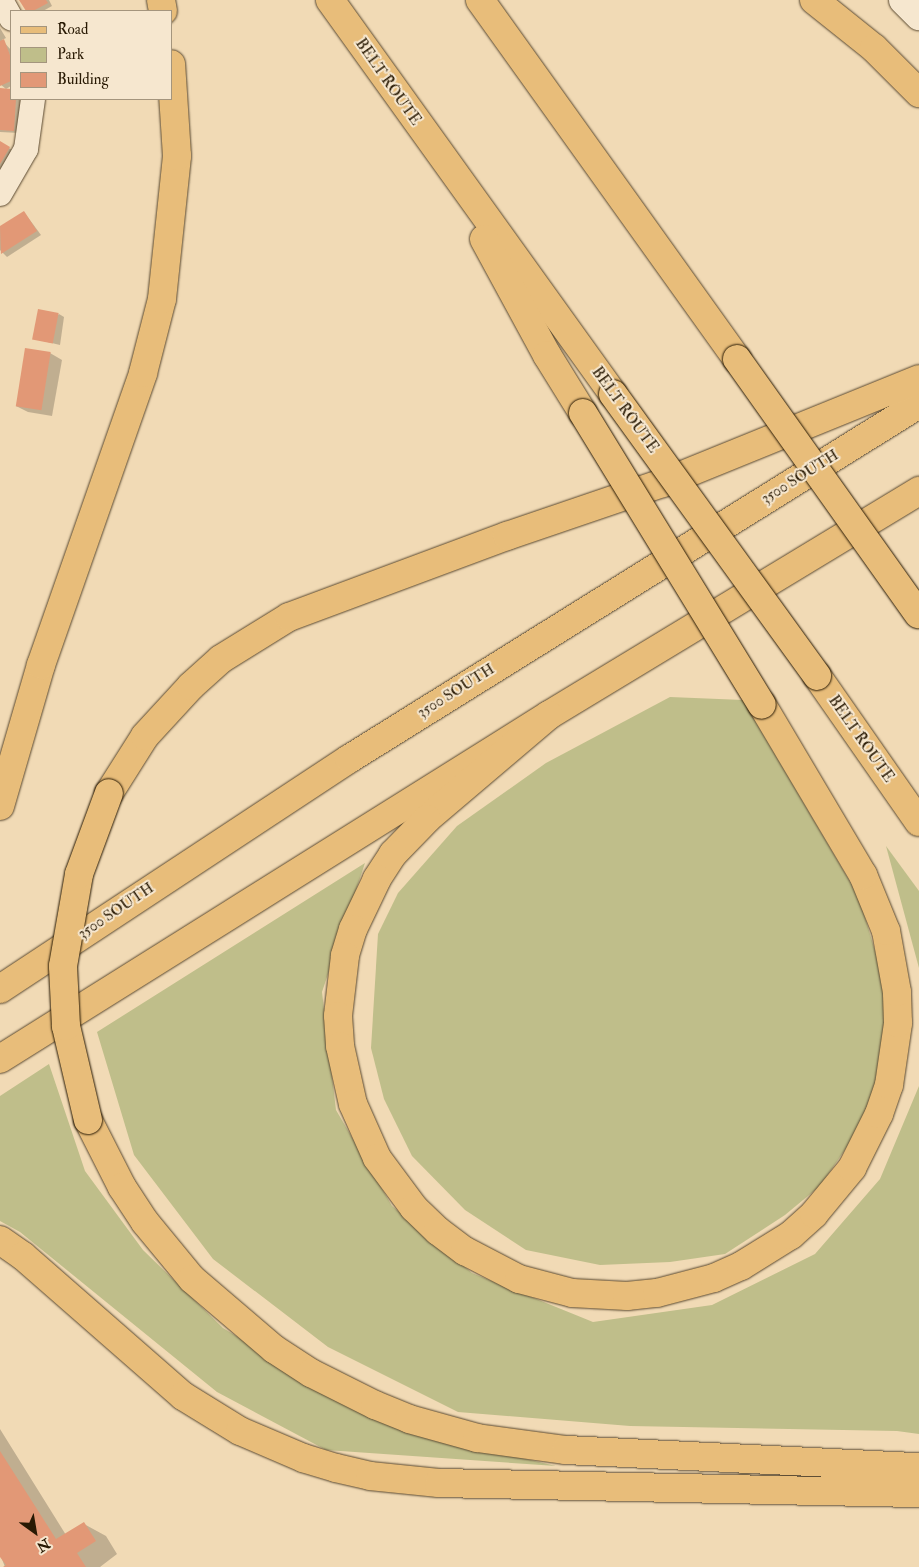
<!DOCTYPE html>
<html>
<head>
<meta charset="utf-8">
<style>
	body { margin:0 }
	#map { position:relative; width:919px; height:1567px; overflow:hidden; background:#f1dab5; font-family:"IM FELL Double Pica",serif }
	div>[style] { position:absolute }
	.green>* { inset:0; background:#bfbe8a }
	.shadow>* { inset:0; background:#0003 }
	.building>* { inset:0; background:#e29876; transform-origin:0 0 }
	.roads { filter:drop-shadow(0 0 1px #5a4930) drop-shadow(0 0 1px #5a4930) }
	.minor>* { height:24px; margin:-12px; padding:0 12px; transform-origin:12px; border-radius:12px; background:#f6e7cf }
	.tertiary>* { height:28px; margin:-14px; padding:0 14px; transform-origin:14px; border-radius:14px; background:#f6e7cf }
	.primary>* { height:28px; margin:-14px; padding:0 14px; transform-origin:14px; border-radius:14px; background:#e8bd7a }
	.motorway>* { height:28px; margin:-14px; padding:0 14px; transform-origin:14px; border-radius:14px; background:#e8bd7a }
	.bridges { filter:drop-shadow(0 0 1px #281903) drop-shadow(0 0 1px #281903) }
	.motorway-bridge>* { height:28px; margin:-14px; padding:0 14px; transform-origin:14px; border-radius:14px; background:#e8bd7a }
	span { translate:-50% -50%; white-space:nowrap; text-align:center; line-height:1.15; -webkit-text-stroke:4px #f6e7cf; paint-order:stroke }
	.street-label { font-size:15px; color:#281903 }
	.legend { position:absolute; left:10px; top:10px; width:162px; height:90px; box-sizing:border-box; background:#f6e7cf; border:1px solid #a4957d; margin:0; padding:6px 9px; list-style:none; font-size:15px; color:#281903 }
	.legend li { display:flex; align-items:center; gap:10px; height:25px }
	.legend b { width:25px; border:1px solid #a4957d }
	.north { position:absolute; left:10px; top:1507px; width:50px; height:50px; -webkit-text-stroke:4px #f6e7cf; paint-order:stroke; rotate:148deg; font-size:14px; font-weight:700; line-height:20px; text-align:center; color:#281903 }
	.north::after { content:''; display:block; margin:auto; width:18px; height:22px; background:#281903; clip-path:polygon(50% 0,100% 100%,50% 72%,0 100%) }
</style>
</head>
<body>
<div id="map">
	<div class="green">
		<i style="clip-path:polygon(670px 697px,743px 700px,859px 897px,889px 998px,880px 1083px,851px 1141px,820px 1186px,785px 1215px,725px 1254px,670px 1262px,600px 1265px,526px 1250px,465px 1210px,412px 1156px,384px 1099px,371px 1048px,378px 934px,398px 893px,457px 826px,546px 763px)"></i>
		<i style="clip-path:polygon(886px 846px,919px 891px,919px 968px)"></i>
		<i style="clip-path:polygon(365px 863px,322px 992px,336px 1110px,392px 1206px,472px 1273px,593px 1322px,712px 1305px,815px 1254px,880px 1179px,919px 1086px,919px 1434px,897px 1431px,630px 1426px,458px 1412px,328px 1347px,213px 1259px,134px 1155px,97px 1032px)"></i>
		<i style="clip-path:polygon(49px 1064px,85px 1171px,143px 1250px,223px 1328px,300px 1375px,479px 1448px,556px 1466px,326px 1450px,217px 1392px,20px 1232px,0 1221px,0 1096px)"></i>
	</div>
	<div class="shadow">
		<i style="clip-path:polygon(21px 0,49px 0,52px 6px,43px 11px,27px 11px)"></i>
		<i style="clip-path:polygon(0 28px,6px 38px,2px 40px,11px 50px,11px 86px,6px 89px,0 84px)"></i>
		<i style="clip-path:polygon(0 90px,11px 90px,11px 99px,21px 99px,19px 133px,0 132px)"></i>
		<i style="clip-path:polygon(0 143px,14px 151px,0 176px)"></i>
		<i style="clip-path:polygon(24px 212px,41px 235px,7px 257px,0 250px,0 227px)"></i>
		<i style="clip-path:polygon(59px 314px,64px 317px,60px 345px,35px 339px)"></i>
		<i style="clip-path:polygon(50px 353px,62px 360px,52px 416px,28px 412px,16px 406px)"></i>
		<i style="clip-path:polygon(0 1429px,66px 1535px,84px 1524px,106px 1536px,117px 1554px,100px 1567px,5px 1567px,0 1554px)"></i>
	</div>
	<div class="building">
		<i style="clip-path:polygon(19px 0,46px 0,48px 3px,33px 11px,26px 11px)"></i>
		<i style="clip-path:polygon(4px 39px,11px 58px,11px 81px,0 86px,0 41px)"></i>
		<i style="clip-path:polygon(0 88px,11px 89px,11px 99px,16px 99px,14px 131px,0 130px)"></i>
		<i style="clip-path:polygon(0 141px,10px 147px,0 164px)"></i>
		<i style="clip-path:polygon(24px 211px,37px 231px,1px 254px,0 226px)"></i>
		<i style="left:38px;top:309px;width:21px;height:31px;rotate:11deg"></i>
		<i style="left:25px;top:348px;width:26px;height:59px;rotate:9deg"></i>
		<i style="clip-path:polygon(0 1451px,56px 1539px,84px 1522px,96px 1541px,77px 1553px,86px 1567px,3px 1567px,6px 1565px,0 1557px)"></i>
	</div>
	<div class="roads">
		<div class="minor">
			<i style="left:1px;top:0;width:21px;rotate:61deg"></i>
			<i style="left:0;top:194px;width:52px;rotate:-60deg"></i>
			<i style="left:26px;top:149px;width:50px;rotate:-82deg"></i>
		</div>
		<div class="tertiary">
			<i style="left:903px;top:0;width:23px;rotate:45deg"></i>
		</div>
		<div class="primary">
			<i style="left:0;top:989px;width:418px;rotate:-33.4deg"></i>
			<i style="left:349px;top:759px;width:672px;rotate:-31.91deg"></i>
			<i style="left:0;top:1059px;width:648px;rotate:-32.07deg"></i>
			<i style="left:549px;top:715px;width:433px;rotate:-31.2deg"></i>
		</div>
		<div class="motorway">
			<i style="left:161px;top:0;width:11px;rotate:80deg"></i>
			<i style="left:330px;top:0;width:485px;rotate:54.3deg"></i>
			<i style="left:480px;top:0;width:442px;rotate:54.4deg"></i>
			<i style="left:814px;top:0;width:77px;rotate:38.7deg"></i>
			<i style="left:874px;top:48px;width:64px;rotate:45deg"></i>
			<i style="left:484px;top:239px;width:132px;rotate:61.5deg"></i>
			<i style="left:547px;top:355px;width:68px;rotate:58.2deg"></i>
			<i style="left:817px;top:676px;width:178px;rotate:55.1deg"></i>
			<i style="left:549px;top:715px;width:160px;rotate:139.6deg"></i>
			<i style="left:427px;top:819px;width:49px;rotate:134.2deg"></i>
			<i style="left:393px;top:854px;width:30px;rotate:123deg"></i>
			<i style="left:377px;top:879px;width:55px;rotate:115.6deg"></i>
			<i style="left:353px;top:929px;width:28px;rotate:107deg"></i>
			<i style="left:345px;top:956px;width:60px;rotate:96.7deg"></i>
			<i style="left:338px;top:1016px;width:30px;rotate:86deg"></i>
			<i style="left:340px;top:1046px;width:59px;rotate:77.4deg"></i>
			<i style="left:353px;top:1104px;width:59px;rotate:66deg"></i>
			<i style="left:377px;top:1158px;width:62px;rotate:53.5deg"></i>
			<i style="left:414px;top:1208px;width:33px;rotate:44deg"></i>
			<i style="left:438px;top:1231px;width:34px;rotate:37deg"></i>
			<i style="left:465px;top:1251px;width:61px;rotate:27.4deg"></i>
			<i style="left:519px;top:1279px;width:55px;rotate:14.8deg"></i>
			<i style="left:572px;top:1293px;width:55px;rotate:3.1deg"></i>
			<i style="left:627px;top:1296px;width:30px;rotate:-6deg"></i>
			<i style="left:657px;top:1293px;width:59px;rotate:-14.7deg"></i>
			<i style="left:714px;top:1278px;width:30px;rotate:-24deg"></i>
			<i style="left:741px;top:1266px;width:59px;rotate:-31.8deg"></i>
			<i style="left:791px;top:1235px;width:31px;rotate:-42deg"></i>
			<i style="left:814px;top:1214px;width:60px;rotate:-50.4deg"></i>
			<i style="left:852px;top:1168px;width:60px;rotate:-63.4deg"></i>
			<i style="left:879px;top:1114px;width:31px;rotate:-71deg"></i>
			<i style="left:889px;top:1085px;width:63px;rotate:-81.7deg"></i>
			<i style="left:898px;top:1023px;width:31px;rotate:-92deg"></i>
			<i style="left:897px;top:992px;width:62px;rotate:-100.2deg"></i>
			<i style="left:886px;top:931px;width:61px;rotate:-112.3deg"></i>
			<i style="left:863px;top:875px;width:198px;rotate:-120.7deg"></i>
			<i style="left:109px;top:793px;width:67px;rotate:-57.7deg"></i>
			<i style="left:145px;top:736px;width:68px;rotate:-47.4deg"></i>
			<i style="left:191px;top:686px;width:40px;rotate:-42deg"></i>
			<i style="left:221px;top:659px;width:80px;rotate:-31.7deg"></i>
			<i style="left:289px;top:617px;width:233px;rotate:-20.4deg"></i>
			<i style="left:507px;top:536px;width:165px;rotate:-18.8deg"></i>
			<i style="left:663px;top:483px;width:276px;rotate:-22.1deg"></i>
			<i style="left:0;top:806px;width:147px;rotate:-73.8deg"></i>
			<i style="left:41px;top:665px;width:309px;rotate:-70.7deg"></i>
			<i style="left:143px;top:373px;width:76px;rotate:-75.6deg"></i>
			<i style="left:162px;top:299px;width:144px;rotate:-84deg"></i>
			<i style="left:177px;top:156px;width:92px;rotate:-93.7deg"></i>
			<i style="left:88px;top:1120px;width:75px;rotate:63.1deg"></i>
			<i style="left:122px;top:1187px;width:42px;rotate:56.7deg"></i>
			<i style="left:145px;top:1222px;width:74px;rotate:50.5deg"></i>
			<i style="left:192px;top:1279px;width:108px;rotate:40.5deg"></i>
			<i style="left:274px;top:1349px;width:44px;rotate:33deg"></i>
			<i style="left:311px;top:1373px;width:72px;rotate:26.6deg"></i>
			<i style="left:375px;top:1405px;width:37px;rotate:22deg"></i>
			<i style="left:409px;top:1419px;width:71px;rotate:15.6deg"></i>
			<i style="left:477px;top:1438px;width:90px;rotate:7.7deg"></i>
			<i style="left:566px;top:1450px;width:353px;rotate:2.8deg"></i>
			<i style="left:0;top:1240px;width:28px;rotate:35deg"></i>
			<i style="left:23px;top:1256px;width:213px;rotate:41.2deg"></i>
			<i style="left:183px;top:1396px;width:67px;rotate:31.6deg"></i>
			<i style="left:240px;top:1431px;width:69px;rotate:23.2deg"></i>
			<i style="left:303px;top:1458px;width:34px;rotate:17deg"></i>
			<i style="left:336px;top:1468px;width:35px;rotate:13deg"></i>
			<i style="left:370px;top:1476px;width:69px;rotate:5.8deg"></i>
			<i style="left:439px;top:1483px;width:480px;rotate:1.2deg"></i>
		</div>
	</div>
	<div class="bridges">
		<div class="motorway-bridge">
			<i style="left:737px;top:359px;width:313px;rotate:54.6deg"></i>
			<i style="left:613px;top:394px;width:348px;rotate:54.1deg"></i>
			<i style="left:583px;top:413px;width:342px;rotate:58.5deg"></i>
			<i style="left:88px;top:1120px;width:97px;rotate:-103.2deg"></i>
			<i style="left:66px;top:1026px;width:60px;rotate:-92.9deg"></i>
			<i style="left:63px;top:966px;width:93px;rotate:-80.1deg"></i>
			<i style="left:79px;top:874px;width:86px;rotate:-69.7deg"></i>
		</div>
	</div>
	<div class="street-label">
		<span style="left:388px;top:82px;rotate:55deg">BELT ROUTE</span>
		<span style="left:625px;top:410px;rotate:54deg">BELT ROUTE</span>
		<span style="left:800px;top:477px;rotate:-32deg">3500 SOUTH</span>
		<span style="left:456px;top:691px;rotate:-32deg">3500 SOUTH</span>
		<span style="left:861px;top:739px;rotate:55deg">BELT ROUTE</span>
		<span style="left:116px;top:911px;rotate:-34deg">3500 SOUTH</span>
	</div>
	<ul class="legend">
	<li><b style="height:6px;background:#e8bd7a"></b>Road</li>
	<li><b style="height:14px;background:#bfbe8a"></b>Park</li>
	<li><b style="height:14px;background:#e29876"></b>Building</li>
	</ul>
	<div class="north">N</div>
</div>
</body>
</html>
